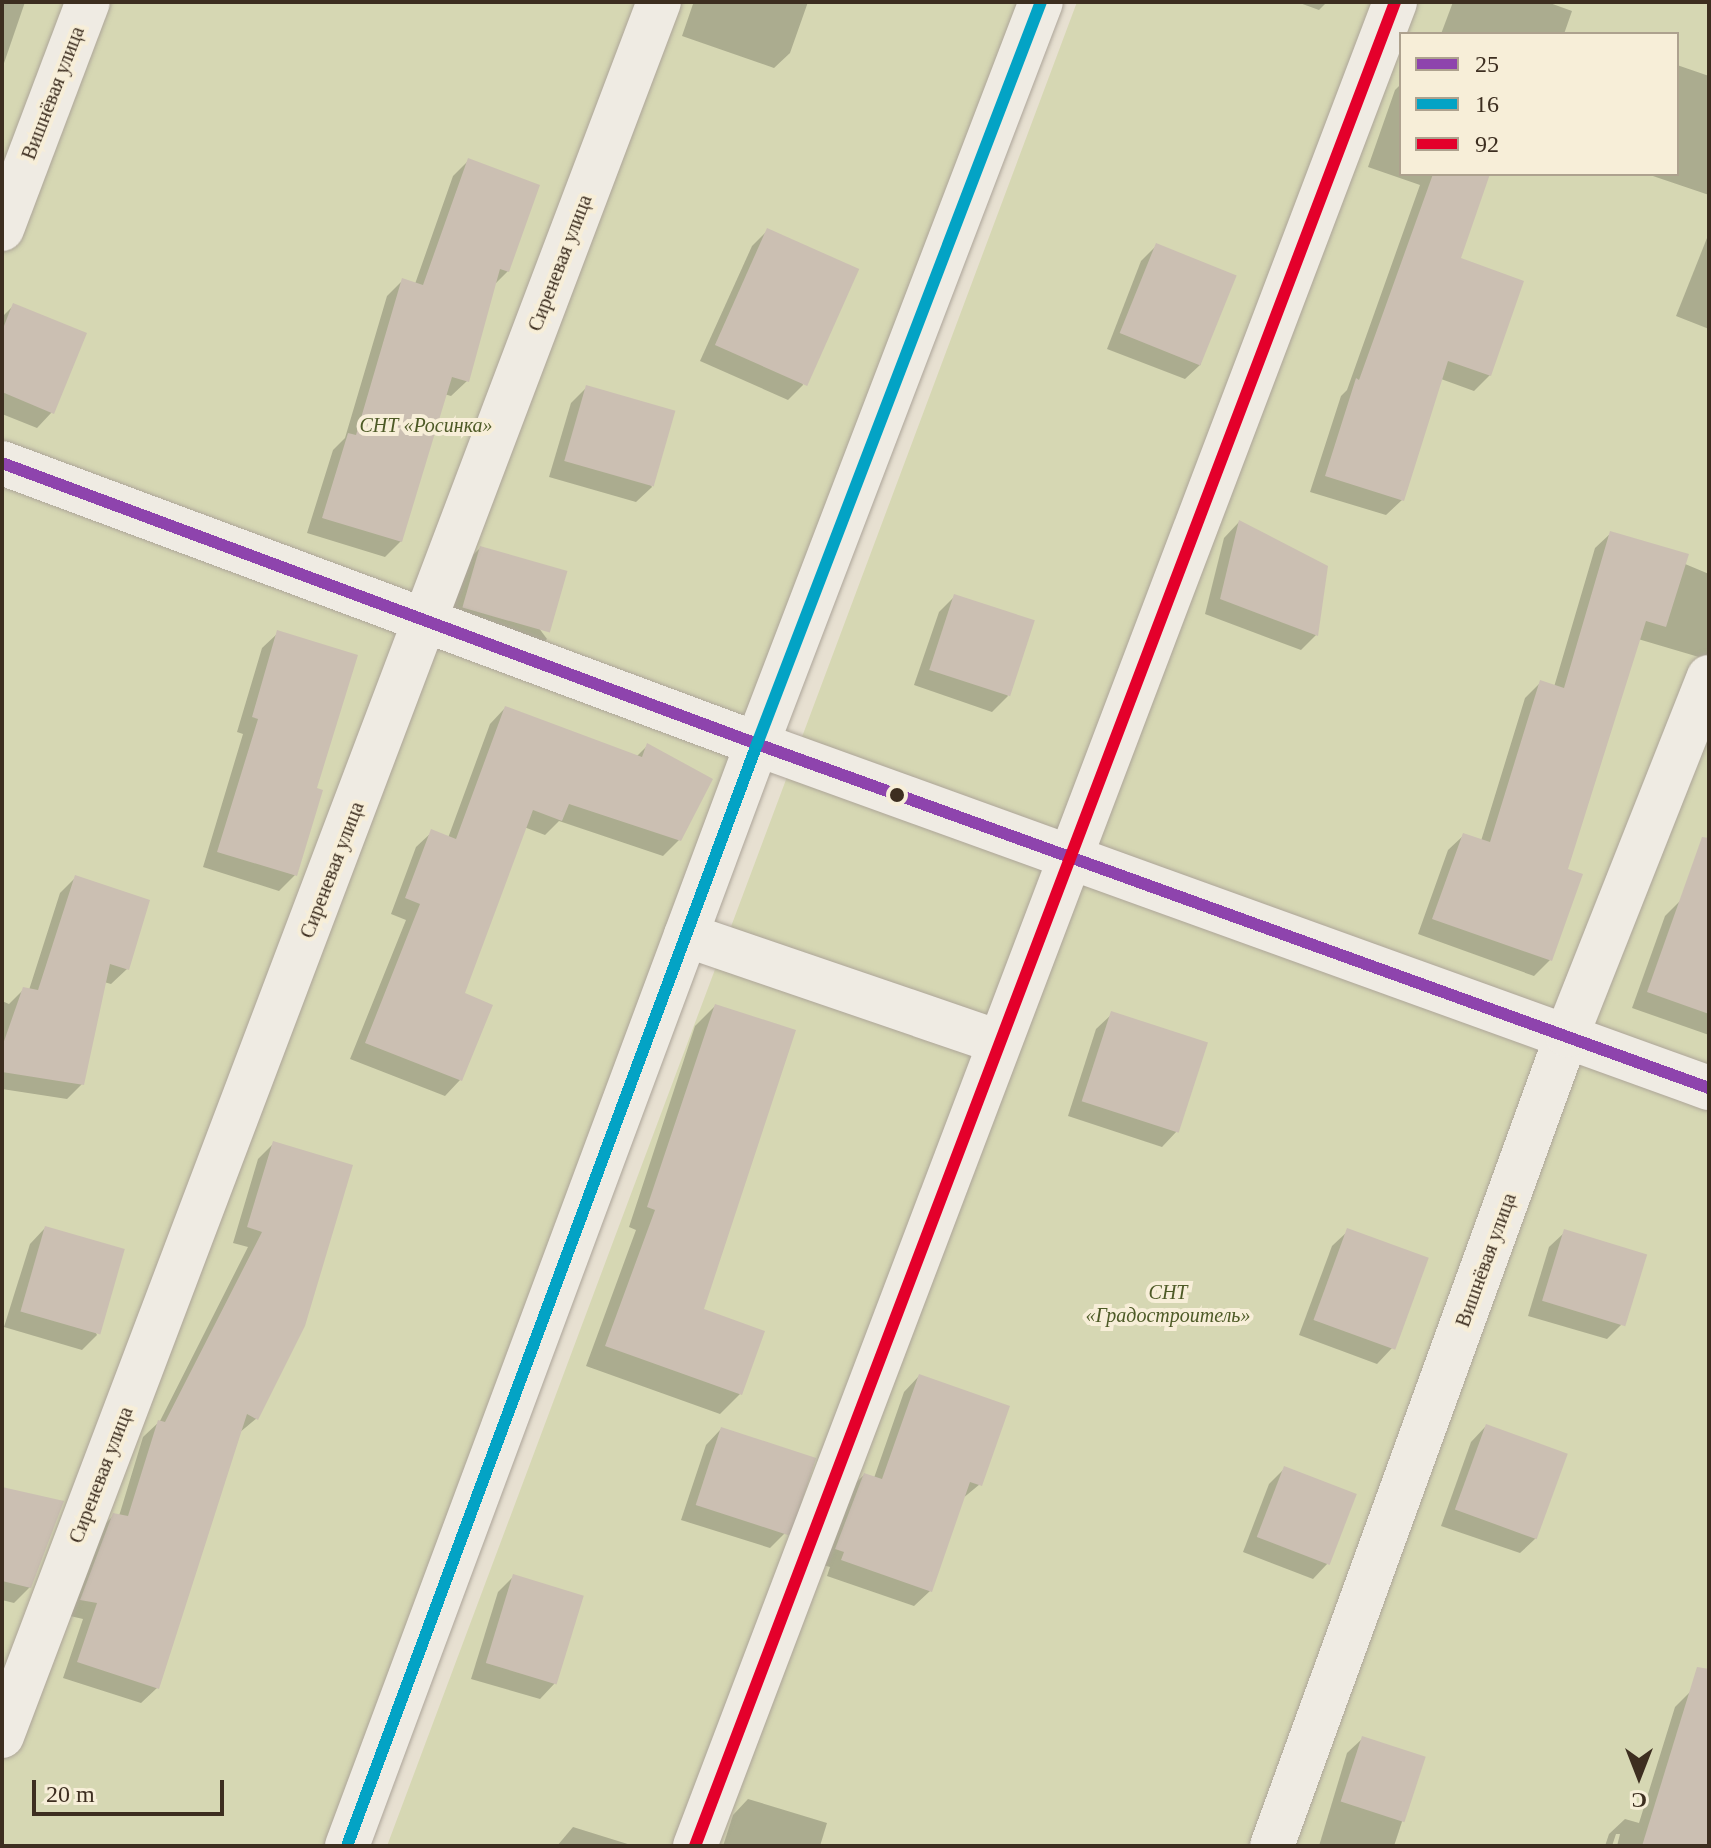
<!DOCTYPE html>
<html>
<head>
<meta charset="utf-8">
<style>
	body { margin:0 }
	#map { position:relative; width:1711px; height:1848px; overflow:hidden; background:#e7e0d1; font-family:"Times New Roman",serif }
	div>[style] { position:absolute }
	.green>* { inset:0; background:#d6d7b3 }
	.shadow>* { inset:0; background:#0003 }
	.building>* { inset:0; background:#cbbfb2; transform-origin:0 0 }
	.roads { filter:drop-shadow(0 0 2px #ada599) drop-shadow(0 0 2px #ada599) }
	.street>* { height:44px; margin:-22px; padding:0 22px; transform-origin:22px; border-radius:22px; background:#efebe3 }
	.bus-1>* { height:12px; margin:-6px; padding:0 6px; transform-origin:6px; border-radius:6px; background:#8e44ad }
	.bus-2>* { height:12px; margin:-6px; padding:0 6px; transform-origin:6px; border-radius:6px; background:#03a3c5 }
	.bus-3>* { height:12px; margin:-6px; padding:0 6px; transform-origin:6px; border-radius:6px; background:#e4002b }
	.dots>* { width:22px; height:22px; translate:-50% -50%; box-sizing:border-box; border:4px solid #f7eed8; border-radius:50% }
	span { translate:-50% -50%; white-space:nowrap; text-align:center; line-height:1.15; -webkit-text-stroke:8px #f7eed8; paint-order:stroke }
	.street-label { font-size:20px; color:#3d2e20 }
	.park-label { font-size:20px; color:#4d5a26; font-style:italic }
	.frame { position:absolute; inset:0; border:4px solid #3d2e20; pointer-events:none }
	.legend { position:absolute; left:1399px; top:32px; width:280px; height:144px; box-sizing:border-box; background:#f7eed8; border:2px solid #ada18e; margin:0; padding:10px 14px; list-style:none; font-size:24px; color:#3d2e20 }
	.legend li { display:flex; align-items:center; gap:16px; height:40px }
	.legend b { width:40px; border:2px solid #ada18e }
	.north { position:absolute; left:1599px; top:1736px; width:80px; height:80px; -webkit-text-stroke:6px #f7eed8; paint-order:stroke; rotate:180deg; font-size:22px; font-weight:700; line-height:32px; text-align:center; color:#3d2e20 }
	.north::after { content:''; display:block; margin:auto; width:28px; height:36px; background:#3d2e20; clip-path:polygon(50% 0,100% 100%,50% 72%,0 100%) }
	.scale { position:absolute; left:32px; top:1780px; width:192px; height:36px; box-sizing:border-box; border:4px solid #3d2e20; border-top:0; padding-left:10px; font-size:24px; line-height:28px; white-space:nowrap; color:#3d2e20; -webkit-text-stroke:6px #f7eed8; paint-order:stroke }
</style>
</head>
<body>
<div id="map">
	<div class="green">
		<i style="clip-path:polygon(2px 2px,1041px 2px,347px 1846px,2px 1846px)"></i>
		<i style="clip-path:polygon(evenodd,1077px 2px,1709px 2px,1709px 1846px,387px 1846px,1077px 2px,1401px 34px,1677px 34px,1677px 174px,1401px 174px,1401px 34px)"></i>
	</div>
	<div class="shadow">
		<i style="clip-path:polygon(2px 2px,25px 2px,2px 69px)"></i>
		<i style="clip-path:polygon(685px 2px,808px 2px,790px 53px,774px 68px,682px 36px,693px 4px)"></i>
		<i style="clip-path:polygon(1297px 2px,1327px 2px,1319px 10px)"></i>
		<i style="clip-path:polygon(1453px 2px,1547px 2px,1572px 11px,1564px 34px,1441px 34px)"></i>
		<i style="clip-path:polygon(1677px 65px,1709px 76px,1709px 195px,1647px 174px,1677px 174px)"></i>
		<i style="clip-path:polygon(1401px 84px,1401px 174px,1488px 174px,1458px 260px,1490px 375px,1474px 391px,1441px 379px,1402px 500px,1386px 515px,1310px 492px,1341px 396px,1347px 390px,1420px 185px,1368px 167px,1395px 90px)"></i>
		<i style="clip-path:polygon(468px 161px,508px 271px,494px 285px,467px 381px,451px 396px,444px 394px,401px 541px,385px 557px,307px 533px,333px 450px,345px 438px,387px 296px,402px 281px,415px 284px,453px 176px)"></i>
		<i style="clip-path:polygon(767px 231px,803px 385px,788px 400px,700px 361px,752px 246px)"></i>
		<i style="clip-path:polygon(1709px 233px,1709px 329px,1676px 316px)"></i>
		<i style="clip-path:polygon(1156px 246px,1201px 364px,1185px 379px,1107px 349px,1141px 261px)"></i>
		<i style="clip-path:polygon(14px 305px,52px 412px,37px 428px,2px 414px,2px 317px)"></i>
		<i style="clip-path:polygon(587px 387px,652px 487px,636px 502px,549px 477px,571px 403px)"></i>
		<i style="clip-path:polygon(1239px 522px,1316px 635px,1301px 650px,1205px 614px,1224px 538px)"></i>
		<i style="clip-path:polygon(1611px 533px,1709px 574px,1709px 660px,1638px 639px,1565px 870px,1550px 960px,1534px 976px,1418px 934px,1448px 850px,1464px 835px,1481px 841px,1525px 698px,1540px 683px,1554px 687px,1595px 548px)"></i>
		<i style="clip-path:polygon(480px 548px,547px 639px,532px 654px,447px 623px,465px 563px)"></i>
		<i style="clip-path:polygon(954px 597px,1008px 696px,992px 712px,914px 685px,939px 612px)"></i>
		<i style="clip-path:polygon(278px 633px,315px 790px,295px 875px,279px 891px,203px 867px,243px 734px,237px 732px,262px 648px)"></i>
		<i style="clip-path:polygon(505px 708px,636px 757px,647px 746px,679px 840px,663px 856px,559px 821px,545px 835px,524px 827px,462px 995px,490px 1006px,460px 1080px,445px 1096px,350px 1059px,406px 920px,391px 914px,416px 847px,432px 832px,448px 838px,490px 724px)"></i>
		<i style="clip-path:polygon(76px 877px,127px 969px,111px 984px,104px 982px,82px 1084px,67px 1099px,2px 1089px,2px 1001px,9px 1004px,24px 989px,29px 990px,60px 893px)"></i>
		<i style="clip-path:polygon(1680px 901px,1709px 911px,1709px 1035px,1632px 1008px,1665px 916px)"></i>
		<i style="clip-path:polygon(715px 1006px,701px 1311px,740px 1394px,720px 1414px,586px 1366px,636px 1230px,629px 1227px,695px 1026px)"></i>
		<i style="clip-path:polygon(1112px 1014px,1177px 1131px,1162px 1147px,1068px 1116px,1096px 1029px)"></i>
		<i style="clip-path:polygon(274px 1143px,257px 1418px,239px 1433px,157px 1688px,141px 1703px,63px 1678px,83px 1619px,66px 1615px,98px 1531px,114px 1515px,119px 1516px,143px 1437px,160px 1421px,248px 1247px,233px 1243px,258px 1159px)"></i>
		<i style="clip-path:polygon(45px 1228px,97px 1335px,82px 1350px,4px 1327px,30px 1244px)"></i>
		<i style="clip-path:polygon(1348px 1231px,1392px 1348px,1377px 1364px,1299px 1335px,1332px 1246px)"></i>
		<i style="clip-path:polygon(1565px 1232px,1622px 1324px,1607px 1339px,1528px 1316px,1549px 1247px)"></i>
		<i style="clip-path:polygon(919px 1376px,980px 1484px,962px 1499px,930px 1591px,914px 1606px,827px 1576px,830px 1567px,820px 1564px,848px 1490px,864px 1475px,874px 1478px,904px 1392px)"></i>
		<i style="clip-path:polygon(1486px 1426px,1536px 1538px,1520px 1553px,1441px 1526px,1471px 1442px)"></i>
		<i style="clip-path:polygon(721px 1429px,785px 1533px,770px 1548px,681px 1520px,706px 1445px)"></i>
		<i style="clip-path:polygon(1284px 1469px,1328px 1563px,1313px 1579px,1243px 1552px,1269px 1484px)"></i>
		<i style="clip-path:polygon(2px 1489px,30px 1587px,14px 1603px,2px 1600px)"></i>
		<i style="clip-path:polygon(514px 1576px,555px 1683px,540px 1699px,471px 1679px,498px 1592px)"></i>
		<i style="clip-path:polygon(1691px 1691px,1709px 1697px,1709px 1846px,1617px 1846px,1620px 1834px,1616px 1834px,1612px 1846px,1605px 1846px,1609px 1834px,1625px 1819px,1639px 1823px,1675px 1707px)"></i>
		<i style="clip-path:polygon(1363px 1738px,1423px 1758px,1394px 1846px,1319px 1846px,1347px 1753px)"></i>
		<i style="clip-path:polygon(748px 1799px,827px 1823px,820px 1846px,723px 1846px,733px 1815px)"></i>
		<i style="clip-path:polygon(573px 1827px,634px 1846px,557px 1846px)"></i>
	</div>
	<div class="building">
		<i style="clip-path:polygon(468px 158px,540px 185px,509px 272px,500px 269px,469px 382px,452px 377px,402px 542px,322px 518px,348px 433px,356px 435px,402px 278px,423px 285px)"></i>
		<i style="clip-path:polygon(1433px 174px,1490px 174px,1461px 258px,1524px 281px,1491px 376px,1448px 361px,1404px 501px,1325px 476px,1356px 378px,1359px 380px)"></i>
		<i style="left:767px;top:228px;width:101px;height:128px;rotate:24deg"></i>
		<i style="left:1156px;top:243px;width:87px;height:97px;rotate:22deg"></i>
		<i style="clip-path:polygon(13px 303px,87px 333px,54px 414px,2px 392px,2px 331px)"></i>
		<i style="left:586px;top:385px;width:93px;height:79px;rotate:16deg"></i>
		<i style="clip-path:polygon(1239px 520px,1328px 566px,1318px 636px,1220px 599px)"></i>
		<i style="clip-path:polygon(1610px 531px,1689px 554px,1666px 627px,1646px 621px,1568px 869px,1583px 874px,1552px 961px,1432px 919px,1463px 833px,1490px 842px,1540px 680px,1564px 688px)"></i>
		<i style="left:480px;top:546px;width:91px;height:64px;rotate:16deg"></i>
		<i style="left:954px;top:594px;width:85px;height:80px;rotate:18deg"></i>
		<i style="clip-path:polygon(277px 630px,358px 655px,317px 788px,323px 790px,297px 876px,217px 852px,258px 719px,252px 717px)"></i>
		<i style="clip-path:polygon(505px 706px,642px 757px,647px 743px,713px 779px,681px 841px,569px 804px,562px 821px,533px 810px,465px 993px,493px 1005px,462px 1081px,365px 1043px,420px 904px,405px 898px,431px 829px,456px 839px)"></i>
		<i style="clip-path:polygon(1702px 837px,1709px 838px,1709px 1014px,1647px 992px)"></i>
		<i style="clip-path:polygon(75px 875px,150px 900px,129px 970px,110px 964px,84px 1085px,2px 1072px,2px 1047px,23px 987px,38px 990px)"></i>
		<i style="clip-path:polygon(715px 1004px,796px 1030px,704px 1309px,765px 1331px,742px 1395px,605px 1346px,655px 1210px,647px 1207px)"></i>
		<i style="left:1111px;top:1011px;width:102px;height:95px;rotate:18deg"></i>
		<i style="clip-path:polygon(273px 1141px,353px 1165px,305px 1326px,258px 1420px,247px 1414px,159px 1689px,77px 1662px,97px 1603px,80px 1600px,113px 1513px,128px 1516px,158px 1420px,165px 1422px,262px 1232px,247px 1227px)"></i>
		<i style="left:45px;top:1226px;width:83px;height:89px;rotate:16deg"></i>
		<i style="left:1347px;top:1228px;width:87px;height:98px;rotate:20deg"></i>
		<i style="left:1564px;top:1229px;width:87px;height:75px;rotate:17deg"></i>
		<i style="clip-path:polygon(919px 1374px,1010px 1406px,982px 1486px,970px 1482px,932px 1592px,841px 1560px,844px 1552px,835px 1549px,864px 1473px,882px 1479px)"></i>
		<i style="left:1486px;top:1424px;width:87px;height:91px;rotate:20deg"></i>
		<i style="left:721px;top:1427px;width:100px;height:82px;rotate:18deg"></i>
		<i style="left:1284px;top:1466px;width:78px;height:76px;rotate:21deg"></i>
		<i style="clip-path:polygon(2px 1487px,64px 1501px,31px 1588px,2px 1581px)"></i>
		<i style="left:513px;top:1574px;width:74px;height:93px;rotate:17deg"></i>
		<i style="clip-path:polygon(1697px 1667px,1709px 1669px,1709px 1846px,1642px 1846px)"></i>
		<i style="left:1362px;top:1736px;width:67px;height:69px;rotate:18deg"></i>
	</div>
	<div class="roads">
		<div class="street">
			<i style="left:2px;top:229px;width:243px;rotate:-69.3deg"></i>
			<i style="left:2px;top:463px;width:806px;rotate:20.41deg"></i>
			<i style="left:757px;top:744px;width:1012px;rotate:19.87deg"></i>
			<i style="left:686px;top:935px;width:331px;rotate:18.9deg"></i>
			<i style="left:2px;top:1736px;width:1854px;rotate:-69.25deg"></i>
			<i style="left:347px;top:1846px;width:1176px;rotate:-69.59deg"></i>
			<i style="left:757px;top:744px;width:794px;rotate:-69.06deg"></i>
			<i style="left:695px;top:1846px;width:1972px;rotate:-69.21deg"></i>
			<i style="left:1272px;top:1846px;width:863px;rotate:-70.01deg"></i>
			<i style="left:1567px;top:1035px;width:385px;rotate:-68.4deg"></i>
		</div>
	</div>
	<div class="bus-1">
		<i style="left:2px;top:463px;width:806px;rotate:20.41deg"></i>
		<i style="left:757px;top:744px;width:1012px;rotate:19.87deg"></i>
	</div>
	<div class="bus-2">
		<i style="left:347px;top:1846px;width:1176px;rotate:-69.59deg"></i>
		<i style="left:757px;top:744px;width:794px;rotate:-69.06deg"></i>
	</div>
	<div class="bus-3">
		<i style="left:695px;top:1846px;width:1972px;rotate:-69.21deg"></i>
	</div>
	<div class="dots">
		<i style="left:897px;top:795px;background:#3d2e20"></i>
	</div>
	<div class="street-label">
		<span style="left:53px;top:93px;rotate:-69deg">Вишнёвая улица</span>
		<span style="left:560px;top:263px;rotate:-69deg">Сиреневая улица</span>
		<span style="left:332px;top:870px;rotate:-69deg">Сиреневая улица</span>
		<span style="left:1486px;top:1260px;rotate:-70deg">Вишнёвая улица</span>
		<span style="left:101px;top:1475px;rotate:-69deg">Сиреневая улица</span>
	</div>
	<div class="park-label">
		<span style="left:426px;top:425px">СНТ «Росинка»</span>
		<span style="left:1168px;top:1304px">СНТ<br>«Градостроитель»</span>
	</div>
	<div class="frame"></div>
	<ul class="legend">
	<li><b style="height:10px;background:#8e44ad"></b>25</li>
	<li><b style="height:10px;background:#03a3c5"></b>16</li>
	<li><b style="height:10px;background:#e4002b"></b>92</li>
	</ul>
	<div class="north">С</div>
	<div class="scale">20 m</div>
</div>
</body>
</html>
